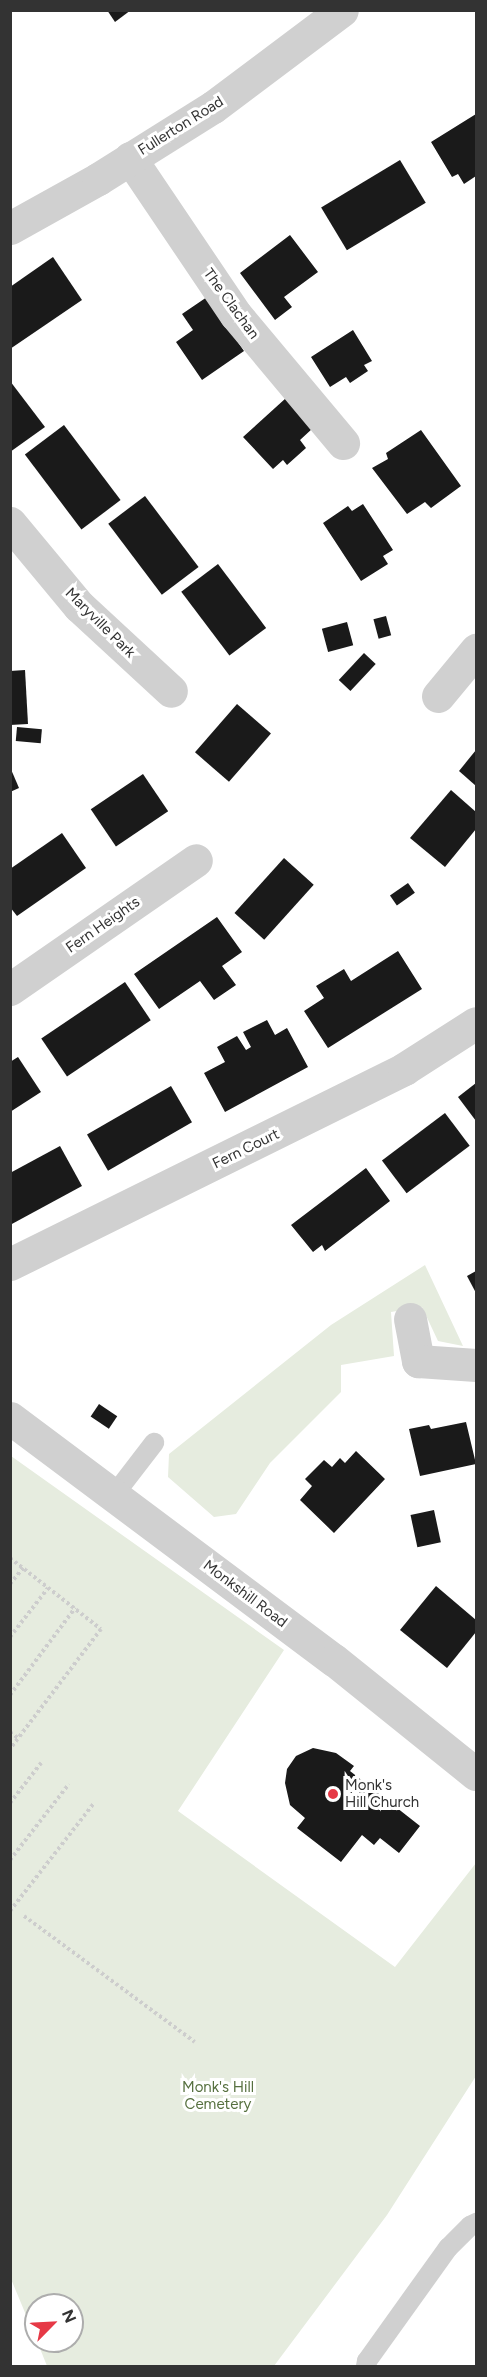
<!DOCTYPE html>
<html>
<head>
<meta charset="utf-8">
<style>
	body { margin:0 }
	#map { position:relative; width:487px; height:2377px; overflow:hidden; background:#fff; font-family:Figtree,sans-serif }
	div>[style] { position:absolute }
	.green>* { inset:0; background:#e6ecdf }
	.building>* { inset:0; background:#1a1a1a; transform-origin:0 0 }
	.path>* { height:4px; margin-top:-2px; transform-origin:0; background:repeating-linear-gradient(90deg,#cdcdcd 0 3px,transparent 0 6px) }
	.service>* { height:20px; margin:-10px; padding:0 10px; transform-origin:10px; border-radius:10px; background:#d0d0d0 }
	.minor>* { height:33px; margin:-16.5px; padding:0 16.5px; transform-origin:16.5px; border-radius:16.5px; background:#d0d0d0 }
	.dots>* { width:16px; height:16px; translate:-50% -50%; box-sizing:border-box; border:3px solid #fff; border-radius:50% }
	span { translate:-50% -50%; white-space:nowrap; text-align:center; line-height:1.15; -webkit-text-stroke:6px #fff; paint-order:stroke }
	.street-label { font-size:15px; color:#333 }
	.poi-label { font-size:15px; color:#333 }
	.left { translate:0 -50%; text-align:left }
	.park-label { font-size:15px; color:#56703f }
	.frame { position:absolute; inset:0; border:12px solid #333; pointer-events:none }
	.north { position:absolute; left:24px; top:2293px; width:60px; height:60px; box-sizing:border-box; background:#fff; border:2px solid #adadad; border-radius:50%; rotate:66deg; font-size:16px; font-weight:700; line-height:24px; text-align:center; color:#333 }
	.north::after { content:''; display:block; margin:auto; width:21px; height:27px; background:#e63946; clip-path:polygon(50% 0,100% 100%,50% 72%,0 100%) }
</style>
</head>
<body>
<div id="map">
	<div class="green">
		<i style="clip-path:polygon(425px 1265px,463px 1346px,438px 1341px,422px 1307px,391px 1312px,394px 1356px,341px 1365px,341px 1392px,270px 1463px,236px 1514px,214px 1517px,168px 1477px,169px 1454px,331px 1325px)"></i>
		<i style="clip-path:polygon(11px 1456px,284px 1650px,178px 1811px,395px 1967px,476px 1863px,476px 2076px,387px 2215px,274px 2366px,47px 2366px,37px 2341px,72px 2341px,72px 2305px,36px 2305px,36px 2339px,11px 2279px)"></i>
	</div>
	<div class="building">
		<i style="clip-path:polygon(107px 10px,131px 10px,115px 22px)"></i>
		<i style="clip-path:polygon(476px 114px,476px 176px,464px 184px,458px 174px,452px 177px,431px 142px)"></i>
		<i style="left:400px;top:160px;width:50px;height:92px;rotate:59deg"></i>
		<i style="clip-path:polygon(290px 235px,318px 272px,284px 297px,292px 307px,275px 320px,240px 273px)"></i>
		<i style="clip-path:polygon(53px 257px,82px 300px,10px 349px,10px 287px)"></i>
		<i style="clip-path:polygon(207px 297px,244px 351px,202px 380px,176px 342px,193px 330px,182px 314px)"></i>
		<i style="clip-path:polygon(353px 330px,372px 361px,364px 365px,368px 371px,350px 383px,346px 377px,330px 387px,311px 357px)"></i>
		<i style="clip-path:polygon(10px 381px,45px 427px,10px 452px)"></i>
		<i style="clip-path:polygon(286px 398px,313px 428px,300px 440px,306px 448px,287px 465px,283px 460px,273px 469px,243px 437px)"></i>
		<i style="left:64px;top:425px;width:94px;height:49px;rotate:53deg"></i>
		<i style="clip-path:polygon(421px 430px,461px 486px,431px 508px,425px 502px,407px 514px,372px 468px,388px 459px,386px 453px)"></i>
		<i style="left:145px;top:496px;width:89px;height:46px;rotate:53deg"></i>
		<i style="clip-path:polygon(363px 504px,393px 550px,383px 556px,388px 564px,361px 581px,323px 523px,348px 506px,352px 511px)"></i>
		<i style="left:218px;top:564px;width:80px;height:46px;rotate:53deg"></i>
		<i style="left:386px;top:616px;width:20px;height:13px;rotate:75deg"></i>
		<i style="left:347px;top:622px;width:24px;height:26px;rotate:75deg"></i>
		<i style="left:364px;top:653px;width:16px;height:37px;rotate:43deg"></i>
		<i style="clip-path:polygon(25px 670px,28px 724px,10px 725px,10px 671px)"></i>
		<i style="left:237px;top:704px;width:45px;height:64px;rotate:41deg"></i>
		<i style="left:17px;top:727px;width:25px;height:14px;rotate:5deg"></i>
		<i style="clip-path:polygon(476px 750px,476px 786px,459px 771px)"></i>
		<i style="clip-path:polygon(10px 767px,19px 788px,10px 792px)"></i>
		<i style="left:143px;top:774px;width:45px;height:63px;rotate:56deg"></i>
		<i style="clip-path:polygon(451px 790px,476px 812px,476px 829px,445px 867px,410px 838px)"></i>
		<i style="clip-path:polygon(62px 833px,86px 868px,17px 916px,10px 907px,10px 869px)"></i>
		<i style="left:284px;top:858px;width:40px;height:74px;rotate:42deg"></i>
		<i style="left:408px;top:883px;width:12px;height:22px;rotate:55deg"></i>
		<i style="clip-path:polygon(217px 917px,242px 952px,222px 966px,236px 985px,214px 1000px,200px 981px,159px 1009px,134px 974px)"></i>
		<i style="clip-path:polygon(398px 951px,422px 989px,328px 1048px,304px 1011px,324px 998px,316px 986px,344px 969px,351px 981px)"></i>
		<i style="left:125px;top:982px;width:46px;height:101px;rotate:56deg"></i>
		<i style="clip-path:polygon(267px 1020px,275px 1035px,287px 1028px,308px 1067px,225px 1112px,204px 1073px,225px 1062px,217px 1047px,237px 1036px,246px 1050px,251px 1047px,243px 1032px)"></i>
		<i style="clip-path:polygon(18px 1057px,41px 1092px,10px 1112px,10px 1062px)"></i>
		<i style="clip-path:polygon(476px 1083px,476px 1121px,458px 1097px)"></i>
		<i style="left:171px;top:1086px;width:42px;height:97px;rotate:60deg"></i>
		<i style="left:445px;top:1113px;width:41px;height:79px;rotate:53deg"></i>
		<i style="clip-path:polygon(60px 1146px,82px 1186px,10px 1225px,10px 1173px)"></i>
		<i style="clip-path:polygon(366px 1168px,390px 1201px,325px 1251px,322px 1245px,313px 1252px,291px 1225px)"></i>
		<i style="clip-path:polygon(476px 1271px,476px 1293px,467px 1276px)"></i>
		<i style="left:99px;top:1404px;width:22px;height:15px;rotate:34deg"></i>
		<i style="clip-path:polygon(466px 1422px,476px 1464px,420px 1476px,409px 1429px,429px 1425px,431px 1429px)"></i>
		<i style="clip-path:polygon(356px 1451px,385px 1479px,334px 1533px,300px 1500px,312px 1486px,305px 1479px,324px 1460px,332px 1467px,340px 1458px,345px 1463px)"></i>
		<i style="left:434px;top:1510px;width:33px;height:24px;rotate:78deg"></i>
		<i style="clip-path:polygon(436px 1586px,476px 1620px,476px 1632px,447px 1668px,400px 1630px)"></i>
		<i style="clip-path:polygon(313px 1748px,336px 1753px,354px 1766px,350px 1771px,420px 1826px,399px 1853px,380px 1838px,374px 1845px,362px 1835px,341px 1862px,297px 1828px,305px 1818px,290px 1805px,285px 1783px,287px 1769px,296px 1756px)"></i>
	</div>
	<div class="path">
		<i style="left:10px;top:1558px;width:115px;rotate:38deg"></i>
		<i style="left:101px;top:1629px;width:151px;rotate:127.2deg"></i>
		<i style="left:10px;top:1584px;width:21px;rotate:-51deg"></i>
		<i style="left:10px;top:1637px;width:62px;rotate:-52.2deg"></i>
		<i style="left:10px;top:1695px;width:109px;rotate:-53.2deg"></i>
		<i style="left:10px;top:1732px;width:10px;rotate:37deg"></i>
		<i style="left:10px;top:1803px;width:51px;rotate:-52.2deg"></i>
		<i style="left:10px;top:1860px;width:96px;rotate:-52.2deg"></i>
		<i style="left:10px;top:1911px;width:137px;rotate:-52.1deg"></i>
		<i style="left:24px;top:1916px;width:212px;rotate:36.4deg"></i>
	</div>
	<div class="service">
		<i style="left:114px;top:1495px;width:66px;rotate:-52.4deg"></i>
		<i style="left:366px;top:2366px;width:5px;rotate:-79deg"></i>
		<i style="left:367px;top:2361px;width:139px;rotate:-54.4deg"></i>
		<i style="left:448px;top:2248px;width:31px;rotate:-45deg"></i>
		<i style="left:470px;top:2226px;width:7px;rotate:-27deg"></i>
	</div>
	<div class="minor">
		<i style="left:130px;top:158px;width:189px;rotate:56deg"></i>
		<i style="left:236px;top:315px;width:167px;rotate:50.1deg"></i>
		<i style="left:10px;top:228px;width:101px;rotate:-29.1deg"></i>
		<i style="left:98px;top:179px;width:136px;rotate:-32.1deg"></i>
		<i style="left:213px;top:107px;width:161px;rotate:-36.9deg"></i>
		<i style="left:10px;top:523px;width:108px;rotate:50.3deg"></i>
		<i style="left:79px;top:606px;width:125px;rotate:42.7deg"></i>
		<i style="left:438px;top:696px;width:60px;rotate:-50.4deg"></i>
		<i style="left:10px;top:989px;width:226px;rotate:-34.7deg"></i>
		<i style="left:10px;top:1264px;width:440px;rotate:-26.3deg"></i>
		<i style="left:404px;top:1069px;width:85px;rotate:-32.6deg"></i>
		<i style="left:410px;top:1319px;width:43px;rotate:79.2deg"></i>
		<i style="left:418px;top:1361px;width:58px;rotate:3.9deg"></i>
		<i style="left:10px;top:1418px;width:404px;rotate:36.8deg"></i>
		<i style="left:334px;top:1660px;width:182px;rotate:38.8deg"></i>
	</div>
	<div class="dots">
		<i style="left:333px;top:1794px;background:#e63946"></i>
	</div>
	<div class="street-label">
		<span style="left:181px;top:126px;rotate:-32deg">Fullerton Road</span>
		<span style="left:231px;top:304px;rotate:54deg">The Clachan</span>
		<span style="left:100px;top:623px;rotate:45deg">Maryville Park</span>
		<span style="left:103px;top:925px;rotate:-35deg">Fern Heights</span>
		<span style="left:246px;top:1149px;rotate:-26deg">Fern Court</span>
		<span style="left:245px;top:1594px;rotate:37deg">Monkshill Road</span>
	</div>
	<div class="poi-label">
		<span class="left" style="left:345px;top:1794px">Monk's<br>Hill Church</span>
	</div>
	<div class="park-label">
		<span style="left:218px;top:2096px">Monk's Hill<br>Cemetery</span>
	</div>
	<div class="frame"></div>
	<div class="north">N</div>
</div>
</body>
</html>
